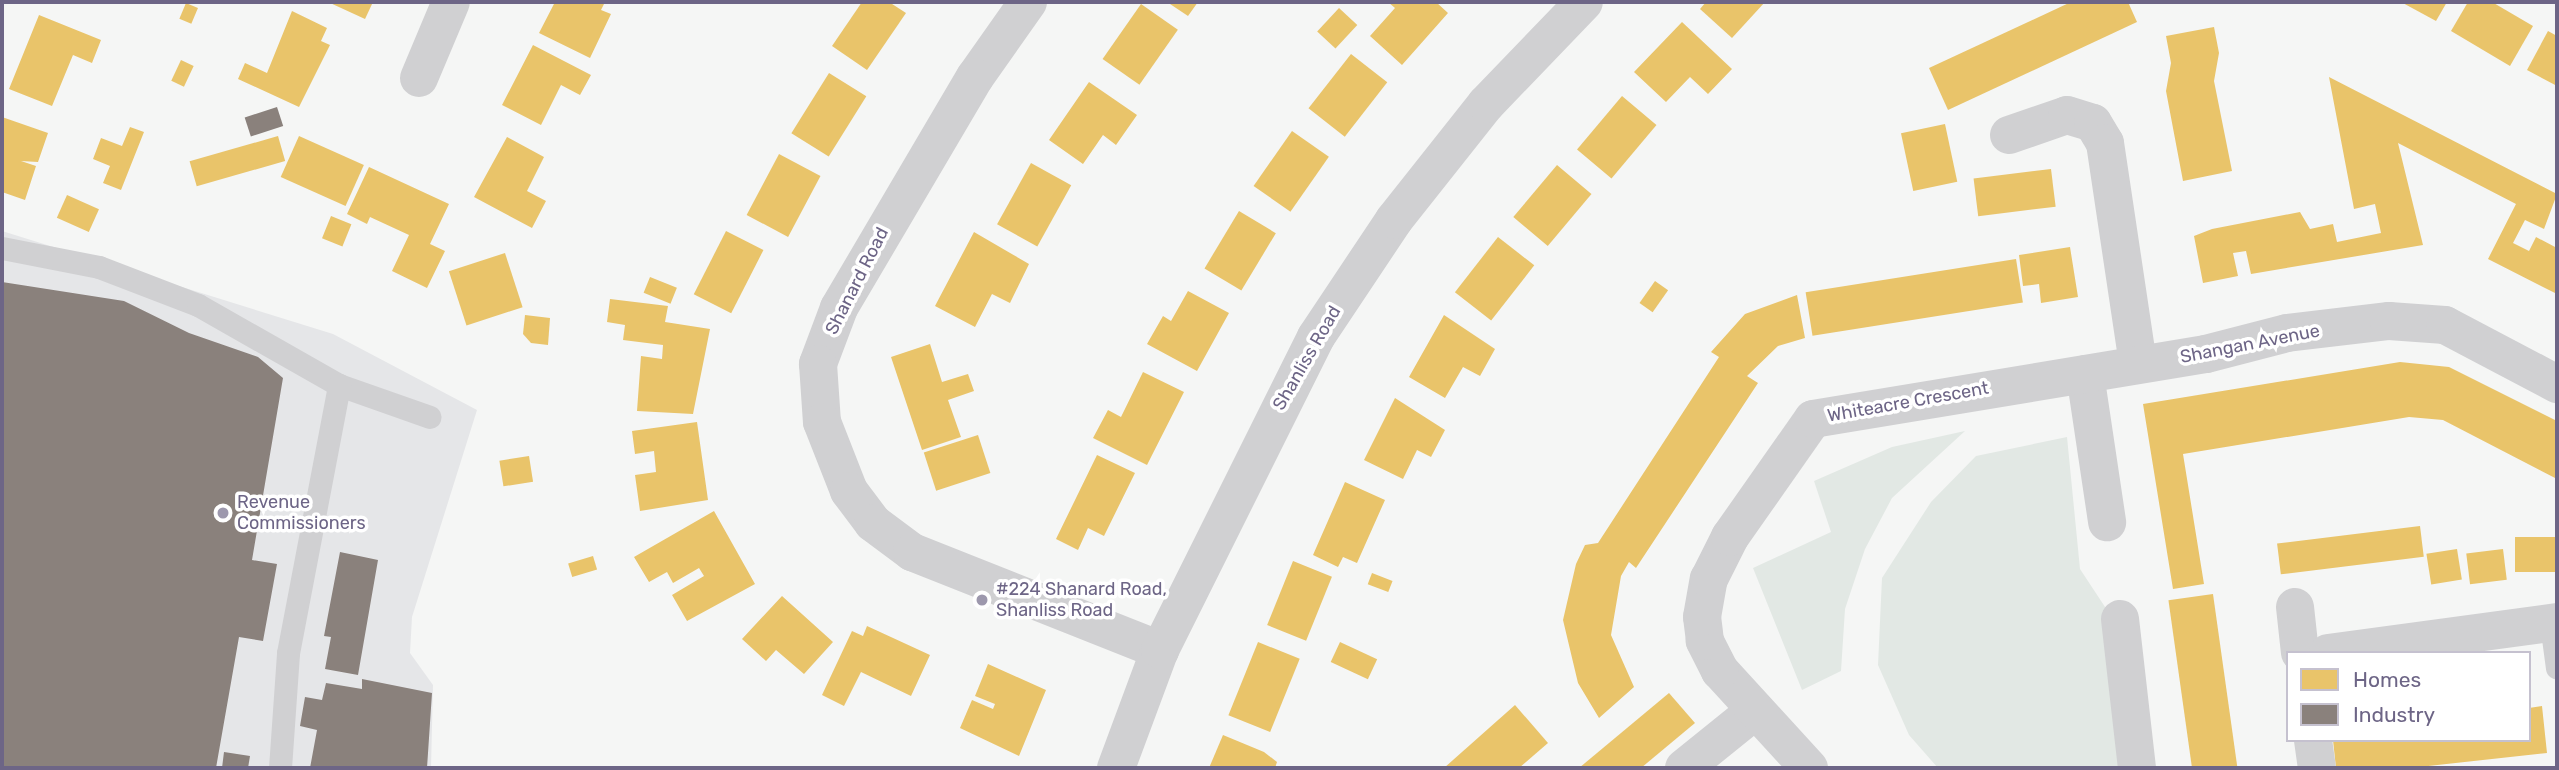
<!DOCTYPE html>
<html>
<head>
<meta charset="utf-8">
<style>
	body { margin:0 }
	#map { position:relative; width:2559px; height:770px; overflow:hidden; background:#f5f6f5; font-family:Rubik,sans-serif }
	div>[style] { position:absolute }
	.built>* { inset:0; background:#e5e6e8 }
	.green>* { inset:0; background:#e2e8e4 }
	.homes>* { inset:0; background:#e9c46a; transform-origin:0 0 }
	.industry>* { inset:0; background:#8a817c; transform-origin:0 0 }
	.lane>* { height:23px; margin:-11.5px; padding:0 11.5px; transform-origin:11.5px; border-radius:11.5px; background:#d0d0d2 }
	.street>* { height:38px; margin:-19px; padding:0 19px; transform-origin:19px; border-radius:19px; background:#d0d0d2 }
	.dots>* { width:19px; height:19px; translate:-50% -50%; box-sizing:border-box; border:4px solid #fff; border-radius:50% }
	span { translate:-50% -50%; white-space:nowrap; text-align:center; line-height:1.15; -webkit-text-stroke:7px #fff; paint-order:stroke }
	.street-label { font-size:18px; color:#6d6586 }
	.poi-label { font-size:18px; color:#6d6586 }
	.left { translate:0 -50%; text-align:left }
	.frame { position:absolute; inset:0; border:4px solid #6d6586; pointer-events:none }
	.legend { position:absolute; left:2286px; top:651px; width:245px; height:91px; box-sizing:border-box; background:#fff; border:2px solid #c5c1cf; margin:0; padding:9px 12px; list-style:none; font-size:21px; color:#6d6586 }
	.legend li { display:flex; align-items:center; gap:14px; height:35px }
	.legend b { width:35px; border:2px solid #c5c1cf }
</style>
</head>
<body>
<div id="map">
	<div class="built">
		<i style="clip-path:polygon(2px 231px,333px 334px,477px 410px,412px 617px,410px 653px,433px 685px,431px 768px,2px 768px)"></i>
	</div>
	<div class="green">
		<i style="clip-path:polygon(1965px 431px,1892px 498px,1865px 549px,1845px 609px,1841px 671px,1802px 690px,1753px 568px,1831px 532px,1814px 481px,1892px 447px)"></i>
		<i style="clip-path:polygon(2067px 437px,2080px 569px,2109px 613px,2121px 768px,1938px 768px,1909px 735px,1878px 665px,1882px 578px,1931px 502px,1976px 456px)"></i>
	</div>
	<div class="homes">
		<i style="clip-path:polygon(328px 2px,373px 2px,365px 19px)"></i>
		<i style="clip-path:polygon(555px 2px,605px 2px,601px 10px,611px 14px,590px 58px,539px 33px)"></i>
		<i style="clip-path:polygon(862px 2px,889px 2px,906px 13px,867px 70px,832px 46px)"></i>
		<i style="clip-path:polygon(1167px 2px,1198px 2px,1188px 16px)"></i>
		<i style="clip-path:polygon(1388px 2px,1436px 2px,1448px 13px,1402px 65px,1370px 36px,1395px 8px)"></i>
		<i style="clip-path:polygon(1706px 2px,1765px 2px,1732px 38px,1700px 9px)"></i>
		<i style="clip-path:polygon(2071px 2px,2128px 2px,2137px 22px,1948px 110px,1929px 68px)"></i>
		<i style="clip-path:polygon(2401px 2px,2447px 2px,2436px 21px)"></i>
		<i style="clip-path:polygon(2468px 2px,2492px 2px,2533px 26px,2510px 66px,2451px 31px)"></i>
		<i style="left:186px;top:3px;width:13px;height:17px;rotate:23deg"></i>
		<i style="left:1141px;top:4px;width:45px;height:67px;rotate:35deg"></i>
		<i style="left:1339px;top:8px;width:25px;height:32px;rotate:43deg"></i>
		<i style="clip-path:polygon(292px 11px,327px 28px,321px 41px,330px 45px,299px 107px,238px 79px,245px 63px,267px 73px)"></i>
		<i style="clip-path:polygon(39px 15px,101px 40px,92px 63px,73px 55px,52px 106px,9px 89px)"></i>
		<i style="clip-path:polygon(1682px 22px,1732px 69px,1708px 94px,1690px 77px,1666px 102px,1634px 72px)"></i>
		<i style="clip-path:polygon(2214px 27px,2219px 53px,2214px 81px,2232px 171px,2183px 181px,2166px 91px,2171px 63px,2166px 36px)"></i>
		<i style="clip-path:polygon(2548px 31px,2557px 36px,2557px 86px,2527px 70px)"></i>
		<i style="clip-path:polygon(533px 45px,591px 75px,580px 95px,561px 85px,541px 125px,502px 105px)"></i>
		<i style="left:1351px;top:54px;width:46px;height:69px;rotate:38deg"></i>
		<i style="left:181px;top:60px;width:14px;height:23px;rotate:25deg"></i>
		<i style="left:829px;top:73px;width:44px;height:71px;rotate:32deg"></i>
		<i style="clip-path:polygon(2329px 77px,2557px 194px,2544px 229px,2525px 220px,2513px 243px,2529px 251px,2536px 237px,2557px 248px,2557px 294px,2488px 259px,2516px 204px,2398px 143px,2423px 245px,2251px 274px,2246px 251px,2233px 253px,2238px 276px,2203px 283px,2194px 236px,2212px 229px,2300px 212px,2310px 229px,2333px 224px,2337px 242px,2381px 233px,2375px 204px,2354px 209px)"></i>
		<i style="clip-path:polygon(1089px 82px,1137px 115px,1116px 145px,1103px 135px,1083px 164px,1049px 140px)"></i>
		<i style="left:1622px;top:96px;width:45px;height:70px;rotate:40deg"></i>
		<i style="clip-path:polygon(2px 117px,48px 133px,38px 162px,21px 161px,36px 166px,25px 200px,2px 192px)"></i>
		<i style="left:1945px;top:124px;width:59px;height:45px;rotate:78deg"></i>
		<i style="clip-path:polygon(130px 127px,144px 132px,121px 190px,103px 183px,110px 166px,93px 159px,101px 138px,122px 146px)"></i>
		<i style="left:1292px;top:131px;width:45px;height:67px;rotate:35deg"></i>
		<i style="left:278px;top:136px;width:26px;height:92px;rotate:74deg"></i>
		<i style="left:299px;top:136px;width:71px;height:45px;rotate:24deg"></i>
		<i style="clip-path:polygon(507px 137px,544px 157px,527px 191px,546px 201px,532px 228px,474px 197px)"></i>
		<i style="left:779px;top:154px;width:47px;height:69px;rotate:28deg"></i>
		<i style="left:1031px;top:163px;width:46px;height:70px;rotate:29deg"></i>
		<i style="left:1557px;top:165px;width:45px;height:68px;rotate:40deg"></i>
		<i style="clip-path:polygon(369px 167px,449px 204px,430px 244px,445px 251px,427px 288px,392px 271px,409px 235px,370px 217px,367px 224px,347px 214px)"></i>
		<i style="left:2051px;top:169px;width:38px;height:78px;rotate:83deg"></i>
		<i style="left:67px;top:195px;width:35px;height:25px;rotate:24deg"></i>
		<i style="left:1239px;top:211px;width:43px;height:67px;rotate:31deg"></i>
		<i style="left:331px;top:216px;width:22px;height:24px;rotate:22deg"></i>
		<i style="left:726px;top:231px;width:42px;height:71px;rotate:27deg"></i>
		<i style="clip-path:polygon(974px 232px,1029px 264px,1010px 303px,992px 294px,975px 327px,935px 306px)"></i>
		<i style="left:1498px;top:237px;width:46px;height:70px;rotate:38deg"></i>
		<i style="clip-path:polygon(2070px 247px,2078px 297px,2041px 303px,2039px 284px,2023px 286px,2019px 255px)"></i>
		<i style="left:505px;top:253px;width:57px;height:59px;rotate:72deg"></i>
		<i style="left:2016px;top:259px;width:44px;height:213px;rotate:81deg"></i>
		<i style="left:650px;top:277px;width:29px;height:17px;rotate:22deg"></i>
		<i style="left:1655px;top:281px;width:16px;height:27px;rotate:35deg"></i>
		<i style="clip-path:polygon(1188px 291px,1229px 313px,1197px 371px,1147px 344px,1163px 316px,1171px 321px)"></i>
		<i style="clip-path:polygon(1797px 295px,1805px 338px,1778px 346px,1747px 376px,1758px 383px,1636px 568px,1629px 562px,1621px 576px,1611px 635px,1634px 687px,1599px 718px,1578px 683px,1563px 620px,1576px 564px,1585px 545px,1598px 543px,1719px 357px,1711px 352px,1745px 314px)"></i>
		<i style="clip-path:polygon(610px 299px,668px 306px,665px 322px,710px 329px,693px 414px,637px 411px,641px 356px,662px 359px,663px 345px,623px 340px,625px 325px,607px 322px)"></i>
		<i style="clip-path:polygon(525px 315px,550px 318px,548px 345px,531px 343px,523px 334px)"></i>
		<i style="clip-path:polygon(1444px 315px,1495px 349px,1480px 376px,1463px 367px,1445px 398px,1409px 377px)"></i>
		<i style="clip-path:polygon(930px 344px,942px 382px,968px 374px,974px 391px,948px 400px,961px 437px,922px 450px,891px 357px)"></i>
		<i style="clip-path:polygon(2400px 362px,2449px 367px,2557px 421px,2557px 479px,2443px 420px,2409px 417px,2183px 454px,2204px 584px,2173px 589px,2143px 404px)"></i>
		<i style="clip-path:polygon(1143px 372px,1184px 392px,1147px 465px,1093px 438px,1108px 410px,1121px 417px)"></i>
		<i style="clip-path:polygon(1395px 398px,1445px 430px,1431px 457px,1417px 450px,1403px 479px,1364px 460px)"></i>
		<i style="clip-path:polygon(697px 422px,708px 500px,640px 511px,635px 475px,656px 472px,654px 451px,635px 454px,632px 431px)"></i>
		<i style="left:978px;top:435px;width:40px;height:57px;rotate:72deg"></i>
		<i style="clip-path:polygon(1097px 455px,1135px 473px,1104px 536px,1088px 528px,1078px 550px,1056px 539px)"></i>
		<i style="left:529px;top:456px;width:26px;height:30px;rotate:81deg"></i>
		<i style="clip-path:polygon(1345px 482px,1385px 500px,1357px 563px,1343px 557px,1338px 567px,1313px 555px)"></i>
		<i style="clip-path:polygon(714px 511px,755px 584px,687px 621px,672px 595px,704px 576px,699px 568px,673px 583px,667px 572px,649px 582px,634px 557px)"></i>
		<i style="left:2420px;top:526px;width:31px;height:144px;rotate:83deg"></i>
		<i style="left:2557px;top:537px;width:35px;height:42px;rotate:90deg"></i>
		<i style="left:2457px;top:549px;width:31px;height:31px;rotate:81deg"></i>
		<i style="left:2503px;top:549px;width:31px;height:37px;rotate:83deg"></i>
		<i style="left:593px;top:556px;width:14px;height:26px;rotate:73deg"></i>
		<i style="left:1293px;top:561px;width:42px;height:69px;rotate:22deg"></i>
		<i style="left:1372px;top:573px;width:22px;height:12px;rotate:21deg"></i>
		<i style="left:2213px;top:594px;width:176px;height:45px;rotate:82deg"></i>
		<i style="clip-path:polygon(782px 596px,833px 642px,804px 674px,776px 650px,766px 661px,742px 639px)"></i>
		<i style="clip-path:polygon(867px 626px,930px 655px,911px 696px,861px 672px,844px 706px,822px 695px,852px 631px,863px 636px)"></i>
		<i style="left:1258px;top:642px;width:45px;height:79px;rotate:22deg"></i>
		<i style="left:1340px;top:642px;width:41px;height:22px;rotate:25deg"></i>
		<i style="clip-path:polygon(988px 664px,1046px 690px,1019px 756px,960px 728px,972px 700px,993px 709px,995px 704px,975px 696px)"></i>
		<i style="clip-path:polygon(1669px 693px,1695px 723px,1641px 768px,1579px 768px)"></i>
		<i style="clip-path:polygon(1515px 705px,1548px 743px,1519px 768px,1444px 768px)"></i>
		<i style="clip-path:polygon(2542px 706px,2547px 753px,2410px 768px,2336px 768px,2333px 740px,2529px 740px,2529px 708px)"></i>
		<i style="clip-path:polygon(1223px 735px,1264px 752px,1277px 762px,1275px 768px,1209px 768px)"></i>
	</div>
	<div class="industry">
		<i style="left:277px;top:107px;width:20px;height:34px;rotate:72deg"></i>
		<i style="clip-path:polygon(2px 282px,124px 301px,189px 333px,258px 357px,283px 378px,252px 560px,277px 564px,263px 641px,239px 637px,216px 768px,2px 768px)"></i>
		<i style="clip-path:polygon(340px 552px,378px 560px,358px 675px,325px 669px,331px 637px,324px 636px)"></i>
		<i style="clip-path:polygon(362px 679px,432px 693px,427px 768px,310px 768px,317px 730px,300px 726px,305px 697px,322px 700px,326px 683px,362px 689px)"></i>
		<i style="clip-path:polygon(224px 752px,250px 756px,248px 768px,222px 768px)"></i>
	</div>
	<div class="lane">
		<i style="left:2px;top:248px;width:99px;rotate:11.1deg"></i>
		<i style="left:99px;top:267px;width:106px;rotate:21deg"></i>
		<i style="left:198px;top:305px;width:162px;rotate:29.6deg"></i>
		<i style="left:339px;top:385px;width:96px;rotate:19.4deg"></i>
		<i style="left:2551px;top:623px;width:45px;rotate:82.4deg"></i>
		<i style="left:280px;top:768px;width:115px;rotate:-86deg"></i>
		<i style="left:288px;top:653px;width:273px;rotate:-79.2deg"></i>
	</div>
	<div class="street">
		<i style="left:1028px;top:2px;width:92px;rotate:125.2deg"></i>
		<i style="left:975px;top:77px;width:268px;rotate:120.5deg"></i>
		<i style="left:839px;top:308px;width:60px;rotate:110.6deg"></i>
		<i style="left:818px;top:364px;width:58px;rotate:86.1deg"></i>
		<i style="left:822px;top:422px;width:74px;rotate:68.6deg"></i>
		<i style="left:849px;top:491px;width:40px;rotate:53deg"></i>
		<i style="left:873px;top:523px;width:49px;rotate:36.6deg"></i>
		<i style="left:912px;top:552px;width:267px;rotate:21.6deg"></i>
		<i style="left:419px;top:78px;width:82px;rotate:-67.2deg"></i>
		<i style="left:2009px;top:135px;width:61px;rotate:-19deg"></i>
		<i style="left:2067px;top:115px;width:27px;rotate:17deg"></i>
		<i style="left:2093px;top:123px;width:23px;rotate:59deg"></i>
		<i style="left:2105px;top:143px;width:223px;rotate:81.5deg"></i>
		<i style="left:2085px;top:374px;width:150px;rotate:81.5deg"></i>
		<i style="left:2295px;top:607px;width:46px;rotate:83.8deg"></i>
		<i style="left:2120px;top:619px;width:150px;rotate:83.5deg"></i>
		<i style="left:2328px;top:653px;width:231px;rotate:-7.7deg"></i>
		<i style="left:2313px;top:740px;width:28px;rotate:82deg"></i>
		<i style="left:1116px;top:768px;width:126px;rotate:-69.6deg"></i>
		<i style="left:1160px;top:650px;width:350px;rotate:-63.5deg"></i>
		<i style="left:1316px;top:337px;width:141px;rotate:-56.3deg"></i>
		<i style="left:1394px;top:220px;width:148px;rotate:-51.6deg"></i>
		<i style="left:1486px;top:104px;width:141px;rotate:-46.1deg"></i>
		<i style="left:1684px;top:768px;width:92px;rotate:-38.9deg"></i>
		<i style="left:1809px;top:768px;width:132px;rotate:-132.5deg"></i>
		<i style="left:1720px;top:671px;width:34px;rotate:-117deg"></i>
		<i style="left:1705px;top:641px;width:24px;rotate:-97deg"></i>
		<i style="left:1702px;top:617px;width:39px;rotate:-80deg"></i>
		<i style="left:1709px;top:579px;width:47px;rotate:-63.4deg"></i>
		<i style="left:1730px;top:537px;width:144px;rotate:-54.9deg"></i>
		<i style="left:1813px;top:419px;width:398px;rotate:-9.4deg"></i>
		<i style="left:2206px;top:354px;width:84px;rotate:-14.5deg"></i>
		<i style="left:2287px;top:333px;width:103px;rotate:-6.7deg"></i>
		<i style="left:2389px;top:321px;width:56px;rotate:4.1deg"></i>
		<i style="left:2445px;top:325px;width:127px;rotate:27.8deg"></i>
	</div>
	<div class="dots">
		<i style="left:223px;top:513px;background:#9d98ad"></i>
		<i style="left:982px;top:600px;background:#9d98ad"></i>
	</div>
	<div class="street-label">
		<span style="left:857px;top:281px;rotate:-63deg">Shanard Road</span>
		<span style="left:2250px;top:344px;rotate:-11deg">Shangan Avenue</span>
		<span style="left:1307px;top:358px;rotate:-60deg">Shanliss Road</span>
		<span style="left:1908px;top:402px;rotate:-10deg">Whiteacre Crescent</span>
	</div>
	<div class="poi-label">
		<span class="left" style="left:237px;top:513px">Revenue<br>Commissioners</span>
		<span class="left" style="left:996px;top:600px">#224 Shanard Road,<br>Shanliss Road</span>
	</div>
	<div class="frame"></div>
	<ul class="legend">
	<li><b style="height:19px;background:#e9c46a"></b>Homes</li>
	<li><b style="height:19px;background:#8a817c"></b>Industry</li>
	</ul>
</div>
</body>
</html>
